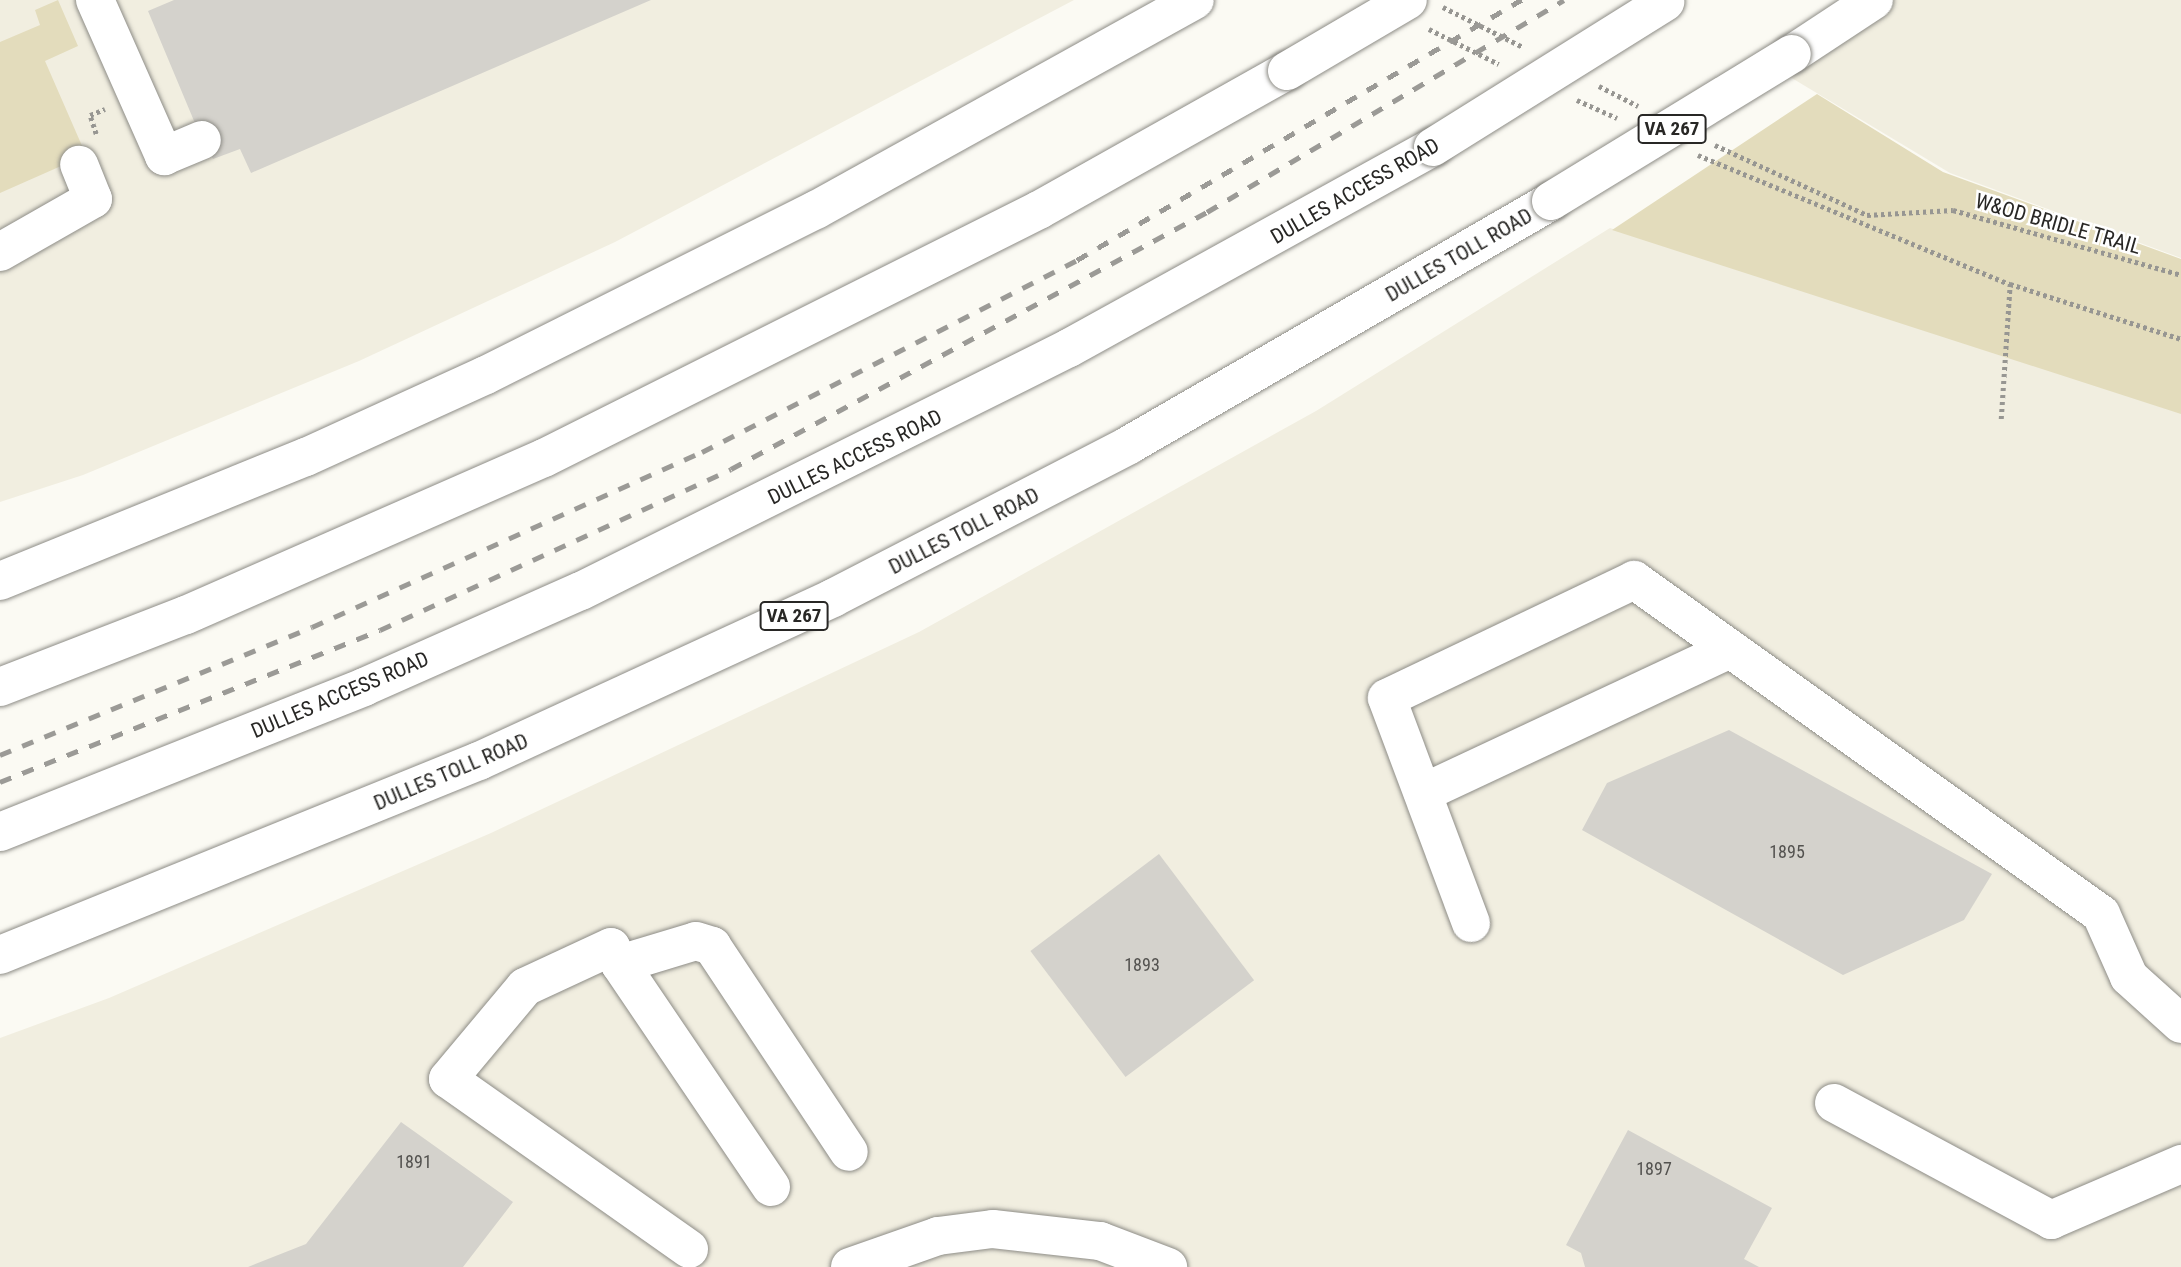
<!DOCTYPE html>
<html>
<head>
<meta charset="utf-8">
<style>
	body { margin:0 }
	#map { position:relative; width:2181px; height:1267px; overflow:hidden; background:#fbfaf3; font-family:"Roboto Condensed",sans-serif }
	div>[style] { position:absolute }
	.built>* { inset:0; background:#f1eee0 }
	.green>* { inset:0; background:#e3dcbc }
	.building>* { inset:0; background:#d4d2cc; transform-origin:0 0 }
	.path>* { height:4.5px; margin-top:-2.25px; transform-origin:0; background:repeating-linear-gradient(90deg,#979692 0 3.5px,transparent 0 7px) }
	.roads { filter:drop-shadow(0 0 2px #8d8c86) drop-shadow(0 0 2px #8d8c86) }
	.minor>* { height:38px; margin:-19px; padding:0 19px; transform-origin:19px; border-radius:19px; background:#fff }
	.highway>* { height:38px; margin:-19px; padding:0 19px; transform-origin:19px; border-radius:19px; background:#fff }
	.rail>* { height:5px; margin-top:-2.5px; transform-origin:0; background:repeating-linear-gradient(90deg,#9b9a96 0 12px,transparent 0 24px) }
	.bridges { filter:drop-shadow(0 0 2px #8d8c86) drop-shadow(0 0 2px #8d8c86) }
	.highway-bridge>* { height:38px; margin:-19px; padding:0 19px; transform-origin:19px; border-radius:19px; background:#fff }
	span { translate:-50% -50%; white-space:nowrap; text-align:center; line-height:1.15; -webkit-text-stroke:5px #fff; paint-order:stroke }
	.number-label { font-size:18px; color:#53524f }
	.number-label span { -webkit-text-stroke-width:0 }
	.shield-label span { padding:2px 5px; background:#fff; border:2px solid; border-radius:5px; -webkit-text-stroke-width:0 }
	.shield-label { font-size:19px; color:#282725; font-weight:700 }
	.street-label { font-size:21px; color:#282725 }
</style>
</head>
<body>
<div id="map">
	<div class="built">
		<i style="clip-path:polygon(0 0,1074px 0,615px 242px,359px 361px,83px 475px,0 502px)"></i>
		<i style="clip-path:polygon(1866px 0,2181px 0,2181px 258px,1950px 173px,1770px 65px)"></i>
		<i style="clip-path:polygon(1610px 228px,2181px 412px,2181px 1267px,0 1267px,0 1038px,109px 998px,491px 833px,919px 632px,1316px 411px)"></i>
	</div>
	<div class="green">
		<i style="clip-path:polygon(58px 0,78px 46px,45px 61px,86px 155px,0 193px,0 42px,40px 25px,35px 10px)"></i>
		<i style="clip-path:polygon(1817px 94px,1943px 172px,2181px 259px,2181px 414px,1612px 230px)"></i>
	</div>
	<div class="building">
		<i style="clip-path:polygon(174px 0,651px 0,251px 173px,240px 149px,213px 159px,202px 140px,148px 11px)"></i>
		<i style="clip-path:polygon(1729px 730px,1992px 874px,1964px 920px,1843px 975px,1582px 830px,1607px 783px)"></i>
		<i style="left:1159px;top:854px;width:158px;height:161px;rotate:53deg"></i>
		<i style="clip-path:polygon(401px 1122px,513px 1202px,463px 1267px,248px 1267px,306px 1244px)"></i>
		<i style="clip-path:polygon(1628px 1130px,1772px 1208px,1744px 1259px,1759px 1267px,1585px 1267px,1581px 1253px,1566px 1245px)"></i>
	</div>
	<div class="path">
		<i style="left:1443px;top:7px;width:89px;rotate:26.6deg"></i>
		<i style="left:1429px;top:29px;width:78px;rotate:26.6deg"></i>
		<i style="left:1599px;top:86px;width:44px;rotate:27.1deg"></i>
		<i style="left:1577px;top:100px;width:44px;rotate:24.2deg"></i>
		<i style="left:96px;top:134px;width:20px;rotate:-108deg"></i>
		<i style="left:90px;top:115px;width:16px;rotate:-22deg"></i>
		<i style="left:1715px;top:145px;width:167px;rotate:24.7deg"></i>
		<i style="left:1867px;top:215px;width:86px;rotate:-3.3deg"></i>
		<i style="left:1953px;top:210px;width:237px;rotate:15.9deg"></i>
		<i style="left:1698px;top:155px;width:338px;rotate:22.5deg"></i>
		<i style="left:2010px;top:284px;width:180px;rotate:17.8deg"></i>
		<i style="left:2001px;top:419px;width:135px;rotate:-86.2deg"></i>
	</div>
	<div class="roads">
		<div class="minor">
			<i style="left:95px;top:0;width:171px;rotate:66.1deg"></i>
			<i style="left:164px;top:156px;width:41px;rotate:-22.8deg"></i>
			<i style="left:0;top:252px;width:107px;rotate:-29.7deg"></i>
			<i style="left:93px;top:199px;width:37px;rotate:-112deg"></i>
			<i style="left:1423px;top:793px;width:339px;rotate:-25.1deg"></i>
			<i style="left:1471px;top:923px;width:240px;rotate:-110.5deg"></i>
			<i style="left:1387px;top:698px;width:274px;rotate:-25.5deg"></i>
			<i style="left:1634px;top:580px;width:574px;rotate:35.57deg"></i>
			<i style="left:2101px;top:914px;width:69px;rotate:66deg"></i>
			<i style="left:2129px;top:977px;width:70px;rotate:42.1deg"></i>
			<i style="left:620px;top:964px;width:19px;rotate:-118deg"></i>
			<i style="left:611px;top:947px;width:95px;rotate:155.1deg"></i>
			<i style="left:525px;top:987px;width:120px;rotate:129.9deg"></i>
			<i style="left:448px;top:1079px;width:295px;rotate:35.2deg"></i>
			<i style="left:1834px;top:1103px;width:247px;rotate:28.3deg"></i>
			<i style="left:2051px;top:1220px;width:142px;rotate:-23.3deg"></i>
			<i style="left:771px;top:1187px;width:269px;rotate:-124.1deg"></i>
			<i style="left:620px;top:964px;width:79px;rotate:-16.8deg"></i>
			<i style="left:696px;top:941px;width:17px;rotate:17deg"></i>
			<i style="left:712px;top:946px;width:247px;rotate:56.4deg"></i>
			<i style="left:850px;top:1267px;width:93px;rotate:-19.4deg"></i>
			<i style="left:938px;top:1236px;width:55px;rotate:-7.3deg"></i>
			<i style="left:993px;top:1229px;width:108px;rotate:6.4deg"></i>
			<i style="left:1100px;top:1241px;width:73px;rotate:20.9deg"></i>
		</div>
		<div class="highway">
			<i style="left:1792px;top:54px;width:98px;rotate:-33.4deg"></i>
			<i style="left:0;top:581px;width:330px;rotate:-22.1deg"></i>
			<i style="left:306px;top:457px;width:198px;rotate:-24.5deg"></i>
			<i style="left:486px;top:375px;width:369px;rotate:-26.6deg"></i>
			<i style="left:816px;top:210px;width:433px;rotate:-29deg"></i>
			<i style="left:0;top:687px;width:199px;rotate:-21.2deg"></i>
			<i style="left:186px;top:615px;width:391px;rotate:-23.7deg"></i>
			<i style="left:544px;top:458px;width:554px;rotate:-26.61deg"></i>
			<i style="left:1039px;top:210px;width:284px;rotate:-29.3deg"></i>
			<i style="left:0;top:832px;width:392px;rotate:-21.7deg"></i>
			<i style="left:364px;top:687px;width:237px;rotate:-23.9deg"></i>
			<i style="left:581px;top:591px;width:545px;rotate:-26.47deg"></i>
			<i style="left:1069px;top:348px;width:416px;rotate:-28.9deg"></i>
			<i style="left:0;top:955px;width:517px;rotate:-22.05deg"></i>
			<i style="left:479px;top:761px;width:390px;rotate:-24.7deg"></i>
			<i style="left:833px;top:598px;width:333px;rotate:-27.3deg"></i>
			<i style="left:1129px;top:445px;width:487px;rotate:-30deg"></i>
		</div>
	</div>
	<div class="rail">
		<i style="left:0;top:755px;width:337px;rotate:-22.3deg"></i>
		<i style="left:312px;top:627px;width:427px;rotate:-24.2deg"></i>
		<i style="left:702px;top:452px;width:421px;rotate:-27.1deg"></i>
		<i style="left:1077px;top:260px;width:515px;rotate:-30.35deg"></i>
		<i style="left:0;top:782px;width:409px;rotate:-21.8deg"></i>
		<i style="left:380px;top:630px;width:386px;rotate:-24.6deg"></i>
		<i style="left:731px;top:469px;width:541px;rotate:-28.37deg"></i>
		<i style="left:1207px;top:212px;width:415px;rotate:-30.7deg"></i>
	</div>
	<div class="bridges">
		<div class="highway-bridge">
			<i style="left:1287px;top:71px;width:140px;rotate:-30.4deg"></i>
			<i style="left:1433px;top:147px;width:274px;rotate:-32deg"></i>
			<i style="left:1551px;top:201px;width:282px;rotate:-31.4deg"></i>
		</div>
	</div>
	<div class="number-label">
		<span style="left:1787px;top:852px">1895</span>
		<span style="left:1142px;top:965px">1893</span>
		<span style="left:414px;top:1162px">1891</span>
		<span style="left:1654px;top:1169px">1897</span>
	</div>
	<div class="shield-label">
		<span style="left:1672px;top:129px">VA 267</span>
		<span style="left:794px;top:616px">VA 267</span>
	</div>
	<div class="street-label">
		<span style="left:1355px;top:191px;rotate:-30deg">DULLES ACCESS ROAD</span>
		<span style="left:2058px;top:224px;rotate:16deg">W&amp;OD BRIDLE TRAIL</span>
		<span style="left:1459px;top:255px;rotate:-30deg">DULLES TOLL ROAD</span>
		<span style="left:855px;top:457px;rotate:-26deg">DULLES ACCESS ROAD</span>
		<span style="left:964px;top:531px;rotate:-27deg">DULLES TOLL ROAD</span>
		<span style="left:340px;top:695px;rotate:-23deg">DULLES ACCESS ROAD</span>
		<span style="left:451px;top:772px;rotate:-23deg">DULLES TOLL ROAD</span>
	</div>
</div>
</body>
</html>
